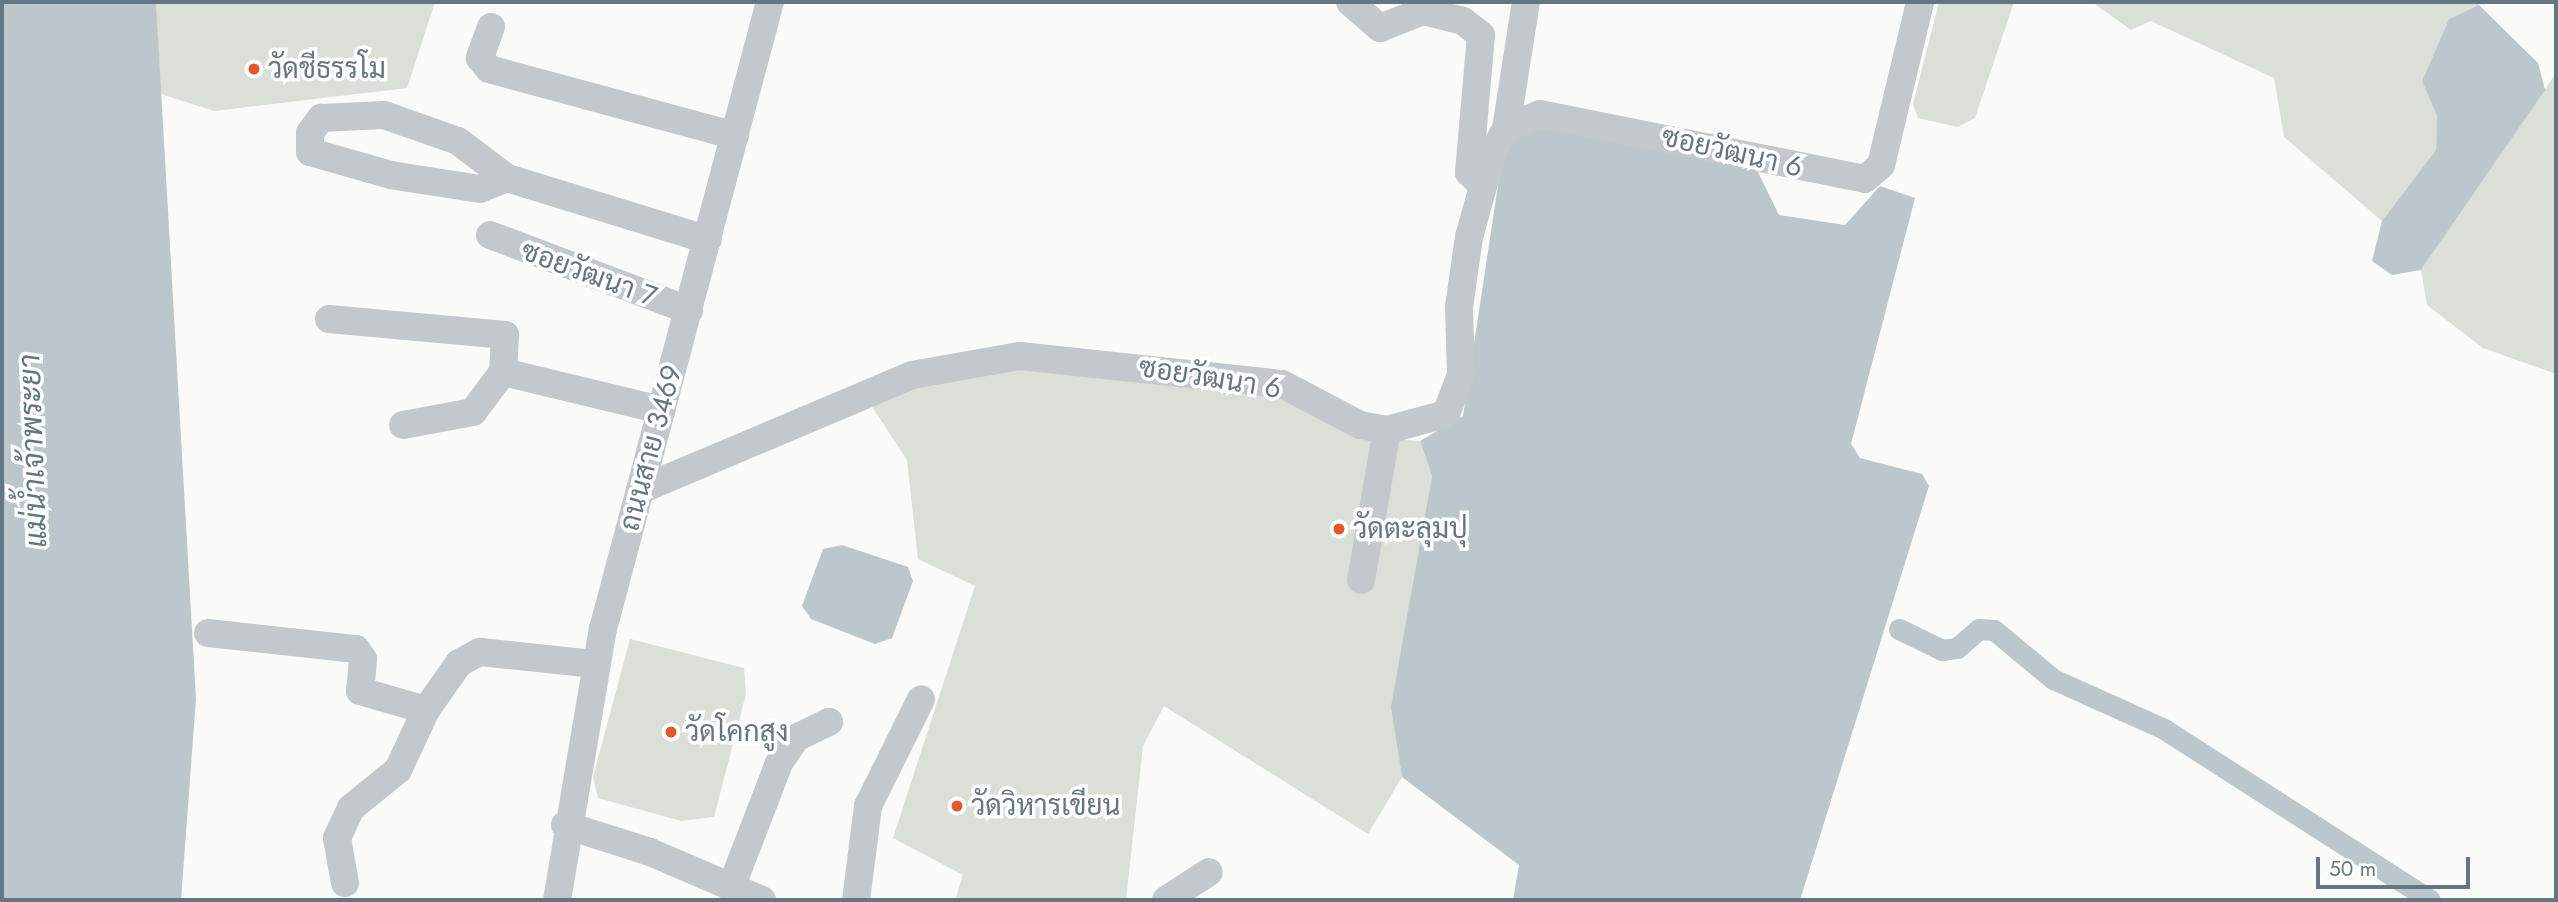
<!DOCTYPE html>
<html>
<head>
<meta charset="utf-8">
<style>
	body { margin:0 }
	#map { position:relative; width:2558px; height:902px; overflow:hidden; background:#fafaf8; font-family:Jost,Sarabun,sans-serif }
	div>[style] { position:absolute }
	.green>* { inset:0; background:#dadfd7 }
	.water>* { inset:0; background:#bbc7cb }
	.canal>* { height:21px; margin:-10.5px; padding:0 10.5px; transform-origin:10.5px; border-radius:10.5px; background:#bbc7cb }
	.minor>* { height:28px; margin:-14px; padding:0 14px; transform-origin:14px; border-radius:14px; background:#c3c8cc }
	.dots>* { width:19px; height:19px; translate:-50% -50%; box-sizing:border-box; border:4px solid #fff; border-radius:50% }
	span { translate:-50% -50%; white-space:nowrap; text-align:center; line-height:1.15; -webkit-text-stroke:7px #fff; paint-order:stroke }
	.poi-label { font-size:28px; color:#657683 }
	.left { translate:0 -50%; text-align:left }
	.street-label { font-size:28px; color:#657683 }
	.water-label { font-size:30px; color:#60757c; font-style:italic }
	.frame { position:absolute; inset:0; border:4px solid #657683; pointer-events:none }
	.scale { position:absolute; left:2316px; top:857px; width:154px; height:32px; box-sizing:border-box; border:4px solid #657683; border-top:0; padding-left:9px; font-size:21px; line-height:24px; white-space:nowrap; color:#657683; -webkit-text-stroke:5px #fff; paint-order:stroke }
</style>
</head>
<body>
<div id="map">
	<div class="green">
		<i style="clip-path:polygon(156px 2px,435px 2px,407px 88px,214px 111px,161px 94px)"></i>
		<i style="clip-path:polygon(1939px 2px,2014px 2px,1975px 118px,1958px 127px,1918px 118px,1913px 104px)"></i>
		<i style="clip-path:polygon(2092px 2px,2478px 2px,2479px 5px,2449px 19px,2422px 81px,2437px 116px,2436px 150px,2382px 221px,2284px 137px,2274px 78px,2151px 21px,2131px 30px)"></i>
		<i style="clip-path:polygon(2556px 73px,2556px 374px,2483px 348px,2427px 305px,2421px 270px)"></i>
		<i style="clip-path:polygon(1028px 363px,1294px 399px,1375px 438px,1420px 441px,1432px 476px,1392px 707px,1402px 777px,1368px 834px,1164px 706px,1143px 746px,1126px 900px,955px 900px,963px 875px,893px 838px,975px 586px,918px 559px,907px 460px,873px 408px,875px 396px)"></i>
		<i style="clip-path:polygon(630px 639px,744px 668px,746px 694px,714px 817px,681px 821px,598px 798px,593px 777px)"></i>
	</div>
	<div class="water">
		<i style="clip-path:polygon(2px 2px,156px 2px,196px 699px,181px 900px,2px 900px)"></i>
		<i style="clip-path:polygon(2479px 5px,2538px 63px,2545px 90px,2421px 270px,2392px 275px,2372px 261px,2382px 221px,2436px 150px,2437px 116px,2422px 81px,2449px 19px)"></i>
		<i style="clip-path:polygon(1532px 124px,1757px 170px,1779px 215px,1845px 225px,1880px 186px,1915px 198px,1851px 444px,1860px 458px,1922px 474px,1929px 486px,1800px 900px,1513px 900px,1519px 865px,1402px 777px,1391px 707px,1432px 476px,1420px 441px,1463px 416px,1504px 146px)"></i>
		<i style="clip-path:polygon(842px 545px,908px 567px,913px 581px,892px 638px,875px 644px,811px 619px,802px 606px,823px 549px)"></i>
	</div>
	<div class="canal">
		<i style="left:1899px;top:629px;width:48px;rotate:26deg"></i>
		<i style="left:1942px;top:650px;width:15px;rotate:-8deg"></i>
		<i style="left:1957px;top:648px;width:29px;rotate:-41deg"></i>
		<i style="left:1979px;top:629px;width:15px;rotate:4deg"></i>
		<i style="left:1994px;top:630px;width:77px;rotate:39.7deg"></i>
		<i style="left:2053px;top:679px;width:122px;rotate:24.2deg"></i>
		<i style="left:2164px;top:729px;width:316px;rotate:32.7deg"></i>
	</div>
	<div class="minor">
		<i style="left:1350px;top:2px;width:40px;rotate:41deg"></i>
		<i style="left:1380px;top:28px;width:46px;rotate:-21.6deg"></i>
		<i style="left:1423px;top:11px;width:41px;rotate:14deg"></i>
		<i style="left:1463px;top:21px;width:23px;rotate:38deg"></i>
		<i style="left:1481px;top:35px;width:138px;rotate:95deg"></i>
		<i style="left:1469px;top:172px;width:18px;rotate:45deg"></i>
		<i style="left:491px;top:27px;width:33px;rotate:110deg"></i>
		<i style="left:480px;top:58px;width:14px;rotate:51deg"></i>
		<i style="left:489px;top:69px;width:255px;rotate:15.2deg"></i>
		<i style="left:1506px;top:129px;width:129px;rotate:-81.1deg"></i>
		<i style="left:507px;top:178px;width:29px;rotate:158deg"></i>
		<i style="left:480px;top:189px;width:90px;rotate:-171.1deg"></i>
		<i style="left:391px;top:175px;width:84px;rotate:-164.1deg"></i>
		<i style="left:310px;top:152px;width:19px;rotate:-90deg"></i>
		<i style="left:310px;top:133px;width:19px;rotate:-54deg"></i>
		<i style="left:321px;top:118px;width:63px;rotate:-2.7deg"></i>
		<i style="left:384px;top:115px;width:78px;rotate:19.4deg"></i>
		<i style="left:458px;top:141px;width:61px;rotate:37.1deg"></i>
		<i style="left:507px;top:178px;width:210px;rotate:17.1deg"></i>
		<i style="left:490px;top:235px;width:213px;rotate:20.7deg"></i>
		<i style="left:329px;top:319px;width:177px;rotate:5.2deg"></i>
		<i style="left:505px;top:335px;width:37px;rotate:93deg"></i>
		<i style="left:503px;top:372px;width:50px;rotate:126.9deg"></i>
		<i style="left:473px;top:412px;width:71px;rotate:169.5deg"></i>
		<i style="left:503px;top:372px;width:163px;rotate:13.5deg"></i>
		<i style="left:640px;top:490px;width:295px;rotate:-22.9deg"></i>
		<i style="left:912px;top:375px;width:110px;rotate:-10deg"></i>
		<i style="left:1020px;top:356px;width:263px;rotate:6.1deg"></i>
		<i style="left:1282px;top:384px;width:88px;rotate:27.7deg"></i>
		<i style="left:1360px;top:425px;width:27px;rotate:10deg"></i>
		<i style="left:1387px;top:430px;width:61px;rotate:-15.2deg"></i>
		<i style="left:1446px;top:414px;width:42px;rotate:-69deg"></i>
		<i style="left:1461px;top:375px;width:68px;rotate:-91.7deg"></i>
		<i style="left:1459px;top:307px;width:71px;rotate:-81.9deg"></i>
		<i style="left:1469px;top:237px;width:86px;rotate:-74.5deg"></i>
		<i style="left:1492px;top:154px;width:29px;rotate:-61deg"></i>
		<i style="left:1506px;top:129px;width:37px;rotate:-24deg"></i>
		<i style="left:1540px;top:114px;width:331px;rotate:11.3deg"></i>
		<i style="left:1865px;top:179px;width:21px;rotate:-41deg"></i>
		<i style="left:1881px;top:165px;width:168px;rotate:-76.5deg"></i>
		<i style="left:1361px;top:580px;width:152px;rotate:-80.2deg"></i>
		<i style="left:208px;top:633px;width:149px;rotate:6.2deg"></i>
		<i style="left:356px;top:649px;width:12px;rotate:55deg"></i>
		<i style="left:363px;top:659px;width:32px;rotate:95deg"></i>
		<i style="left:360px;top:691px;width:69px;rotate:16.1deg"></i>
		<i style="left:565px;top:825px;width:89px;rotate:17.6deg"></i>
		<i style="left:650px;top:852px;width:122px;rotate:23.2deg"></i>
		<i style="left:345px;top:883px;width:46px;rotate:-100.1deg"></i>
		<i style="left:337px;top:838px;width:33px;rotate:-65deg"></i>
		<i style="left:351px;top:808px;width:60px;rotate:-39deg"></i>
		<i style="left:398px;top:770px;width:66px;rotate:-65deg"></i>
		<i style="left:426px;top:710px;width:57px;rotate:-54.9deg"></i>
		<i style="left:459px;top:663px;width:24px;rotate:-28deg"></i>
		<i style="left:480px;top:652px;width:116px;rotate:6deg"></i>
		<i style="left:732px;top:885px;width:131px;rotate:-68.9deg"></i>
		<i style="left:779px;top:763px;width:30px;rotate:-56deg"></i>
		<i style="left:796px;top:738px;width:37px;rotate:-26deg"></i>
		<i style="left:557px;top:900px;width:275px;rotate:-80.4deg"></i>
		<i style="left:603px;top:629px;width:649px;rotate:-75.09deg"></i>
		<i style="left:856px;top:900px;width:95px;rotate:-82.7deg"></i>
		<i style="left:868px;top:806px;width:119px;rotate:-63.6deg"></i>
		<i style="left:1166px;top:900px;width:51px;rotate:-33.1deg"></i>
	</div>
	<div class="dots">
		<i style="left:254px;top:69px;background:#e4572e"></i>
		<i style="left:1339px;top:529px;background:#e4572e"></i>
		<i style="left:671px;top:732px;background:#e4572e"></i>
		<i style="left:957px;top:806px;background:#e4572e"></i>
	</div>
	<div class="poi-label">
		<span class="left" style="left:268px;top:69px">วัดชีธรรโม</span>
		<span class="left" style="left:1353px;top:529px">วัดตะลุมปุ</span>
		<span class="left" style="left:685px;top:732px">วัดโคกสูง</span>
		<span class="left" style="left:971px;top:806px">วัดวิหารเขียน</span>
	</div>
	<div class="street-label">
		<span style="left:1732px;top:152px;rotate:13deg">ซอยวัฒนา 6</span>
		<span style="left:589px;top:274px;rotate:20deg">ซอยวัฒนา 7</span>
		<span style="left:1210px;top:378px;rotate:9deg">ซอยวัฒนา 6</span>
		<span style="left:651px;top:448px;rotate:-75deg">ถนนสาย 3469</span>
	</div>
	<div class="water-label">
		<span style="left:33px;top:451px;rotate:-92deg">แม่น้ำเจ้าพระยา</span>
	</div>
	<div class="frame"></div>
	<div class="scale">50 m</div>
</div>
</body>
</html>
